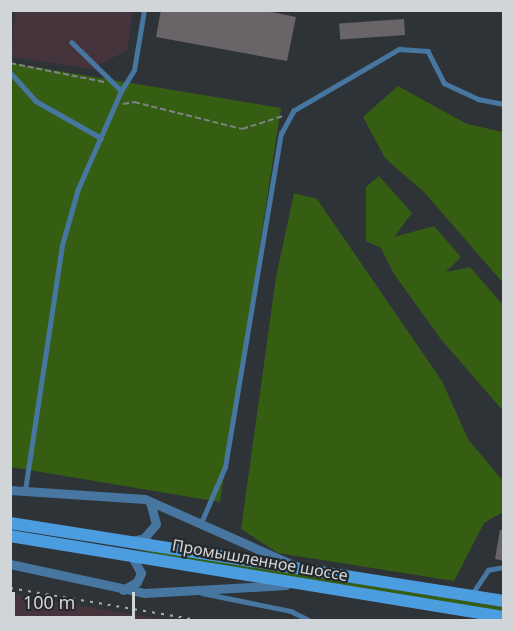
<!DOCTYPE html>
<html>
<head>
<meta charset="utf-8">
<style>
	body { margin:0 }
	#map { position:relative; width:514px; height:631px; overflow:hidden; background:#2e3337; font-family:"Noto Sans",sans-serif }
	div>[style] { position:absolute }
	.industrial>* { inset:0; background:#46343d }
	.green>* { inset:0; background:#365e13 }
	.building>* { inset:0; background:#696468; transform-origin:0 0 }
	.path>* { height:1.5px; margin-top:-0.75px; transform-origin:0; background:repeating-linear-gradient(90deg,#7f8386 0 6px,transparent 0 9px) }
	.lane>* { height:4.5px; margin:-2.25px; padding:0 2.25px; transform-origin:2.25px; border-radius:2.25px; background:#4777a1 }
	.street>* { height:9px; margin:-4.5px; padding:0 4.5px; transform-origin:4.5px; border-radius:4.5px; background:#4777a1 }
	.secondary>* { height:12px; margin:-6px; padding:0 6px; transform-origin:6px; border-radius:6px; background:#4c9de0 }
	.rail>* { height:2px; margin-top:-1px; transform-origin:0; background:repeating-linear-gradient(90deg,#a7abae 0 3px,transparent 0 9px) }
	span { translate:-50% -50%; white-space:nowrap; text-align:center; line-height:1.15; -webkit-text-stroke:4.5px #25292c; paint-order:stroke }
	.street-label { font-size:16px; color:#d2d5d8 }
	.frame { position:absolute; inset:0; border:12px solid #d2d5d8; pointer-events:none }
	.scale { position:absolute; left:12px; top:592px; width:123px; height:27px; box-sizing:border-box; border:3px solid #d2d5d8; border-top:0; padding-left:8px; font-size:18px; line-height:21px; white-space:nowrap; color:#d2d5d8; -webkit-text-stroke:4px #25292c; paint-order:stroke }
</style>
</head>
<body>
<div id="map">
	<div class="industrial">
		<i style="clip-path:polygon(15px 11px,133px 11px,127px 50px,93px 69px,11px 57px)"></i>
		<i style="clip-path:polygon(10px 594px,11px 594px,166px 620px,11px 620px)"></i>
	</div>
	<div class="green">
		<i style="clip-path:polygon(10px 63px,281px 108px,220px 502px,11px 467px)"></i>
		<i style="clip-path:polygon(398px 86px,467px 124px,503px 132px,503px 283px,424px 192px,385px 158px,363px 117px)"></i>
		<i style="clip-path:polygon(379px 176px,412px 213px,394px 237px,434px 226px,461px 257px,446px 272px,470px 267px,503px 305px,503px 411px,440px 338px,394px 274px,381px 248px,366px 241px,366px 187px)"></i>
		<i style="clip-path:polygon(294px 193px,317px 199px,442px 381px,468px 439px,503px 481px,503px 512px,484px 523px,454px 581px,278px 553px,241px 529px,276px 277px)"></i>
		<i style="clip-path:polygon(127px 547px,503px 607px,503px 612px,172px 558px)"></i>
	</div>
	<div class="building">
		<i style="clip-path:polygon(161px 10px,262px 10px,296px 17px,287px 61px,156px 37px)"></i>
		<i style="left:404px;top:19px;width:16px;height:65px;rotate:86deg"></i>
		<i style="clip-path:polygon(500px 530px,504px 530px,504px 561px,495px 559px)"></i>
	</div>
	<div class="path">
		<i style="left:10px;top:63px;width:96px;rotate:11.4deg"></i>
		<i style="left:123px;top:104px;width:11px;rotate:-10deg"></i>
		<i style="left:134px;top:102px;width:111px;rotate:14deg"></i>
		<i style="left:242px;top:129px;width:43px;rotate:-17.6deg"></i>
	</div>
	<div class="lane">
		<i style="left:10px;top:72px;width:39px;rotate:48deg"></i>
		<i style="left:36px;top:101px;width:75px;rotate:29.6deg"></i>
		<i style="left:121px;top:91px;width:25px;rotate:-58deg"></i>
		<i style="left:134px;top:70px;width:61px;rotate:-80.5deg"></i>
		<i style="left:25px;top:490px;width:248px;rotate:-81.4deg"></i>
		<i style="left:62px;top:245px;width:58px;rotate:-74.1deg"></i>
		<i style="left:78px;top:189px;width:107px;rotate:-66.3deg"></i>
		<i style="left:121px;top:91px;width:69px;rotate:-135.6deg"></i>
		<i style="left:201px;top:523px;width:61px;rotate:-66.8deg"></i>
		<i style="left:225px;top:467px;width:338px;rotate:-80.5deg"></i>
		<i style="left:281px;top:134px;width:26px;rotate:-62deg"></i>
		<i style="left:293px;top:111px;width:123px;rotate:-30.3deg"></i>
		<i style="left:399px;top:49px;width:29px;rotate:4deg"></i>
		<i style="left:428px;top:51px;width:36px;rotate:63deg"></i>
		<i style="left:444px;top:83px;width:38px;rotate:25deg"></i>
		<i style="left:478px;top:99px;width:26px;rotate:11deg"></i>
		<i style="left:202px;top:593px;width:91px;rotate:11.4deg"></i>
		<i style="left:291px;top:611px;width:20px;rotate:27deg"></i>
		<i style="left:472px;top:594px;width:29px;rotate:-56deg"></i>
		<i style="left:488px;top:570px;width:16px;rotate:-11deg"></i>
	</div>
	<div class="street">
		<i style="left:10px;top:490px;width:135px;rotate:3.8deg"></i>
		<i style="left:145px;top:499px;width:162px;rotate:24deg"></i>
		<i style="left:132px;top:541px;width:12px;rotate:-14deg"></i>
		<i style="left:144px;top:538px;width:18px;rotate:-49deg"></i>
		<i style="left:156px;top:524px;width:23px;rotate:-105deg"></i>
		<i style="left:10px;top:564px;width:137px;rotate:12.2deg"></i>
		<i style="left:144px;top:593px;width:142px;rotate:-3.2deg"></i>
		<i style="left:123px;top:590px;width:16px;rotate:-30deg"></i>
		<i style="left:137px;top:582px;width:10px;rotate:-66deg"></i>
		<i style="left:141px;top:573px;width:21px;rotate:-119deg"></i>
	</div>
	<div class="secondary">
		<i style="left:10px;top:523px;width:500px;rotate:8.97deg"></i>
		<i style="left:10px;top:536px;width:501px;rotate:9.31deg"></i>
	</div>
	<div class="rail">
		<i style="left:10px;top:588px;width:190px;rotate:9.7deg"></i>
	</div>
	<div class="street-label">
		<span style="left:260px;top:560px;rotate:10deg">Промышленное шоссе</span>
	</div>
	<div class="frame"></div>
	<div class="scale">100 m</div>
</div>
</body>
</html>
